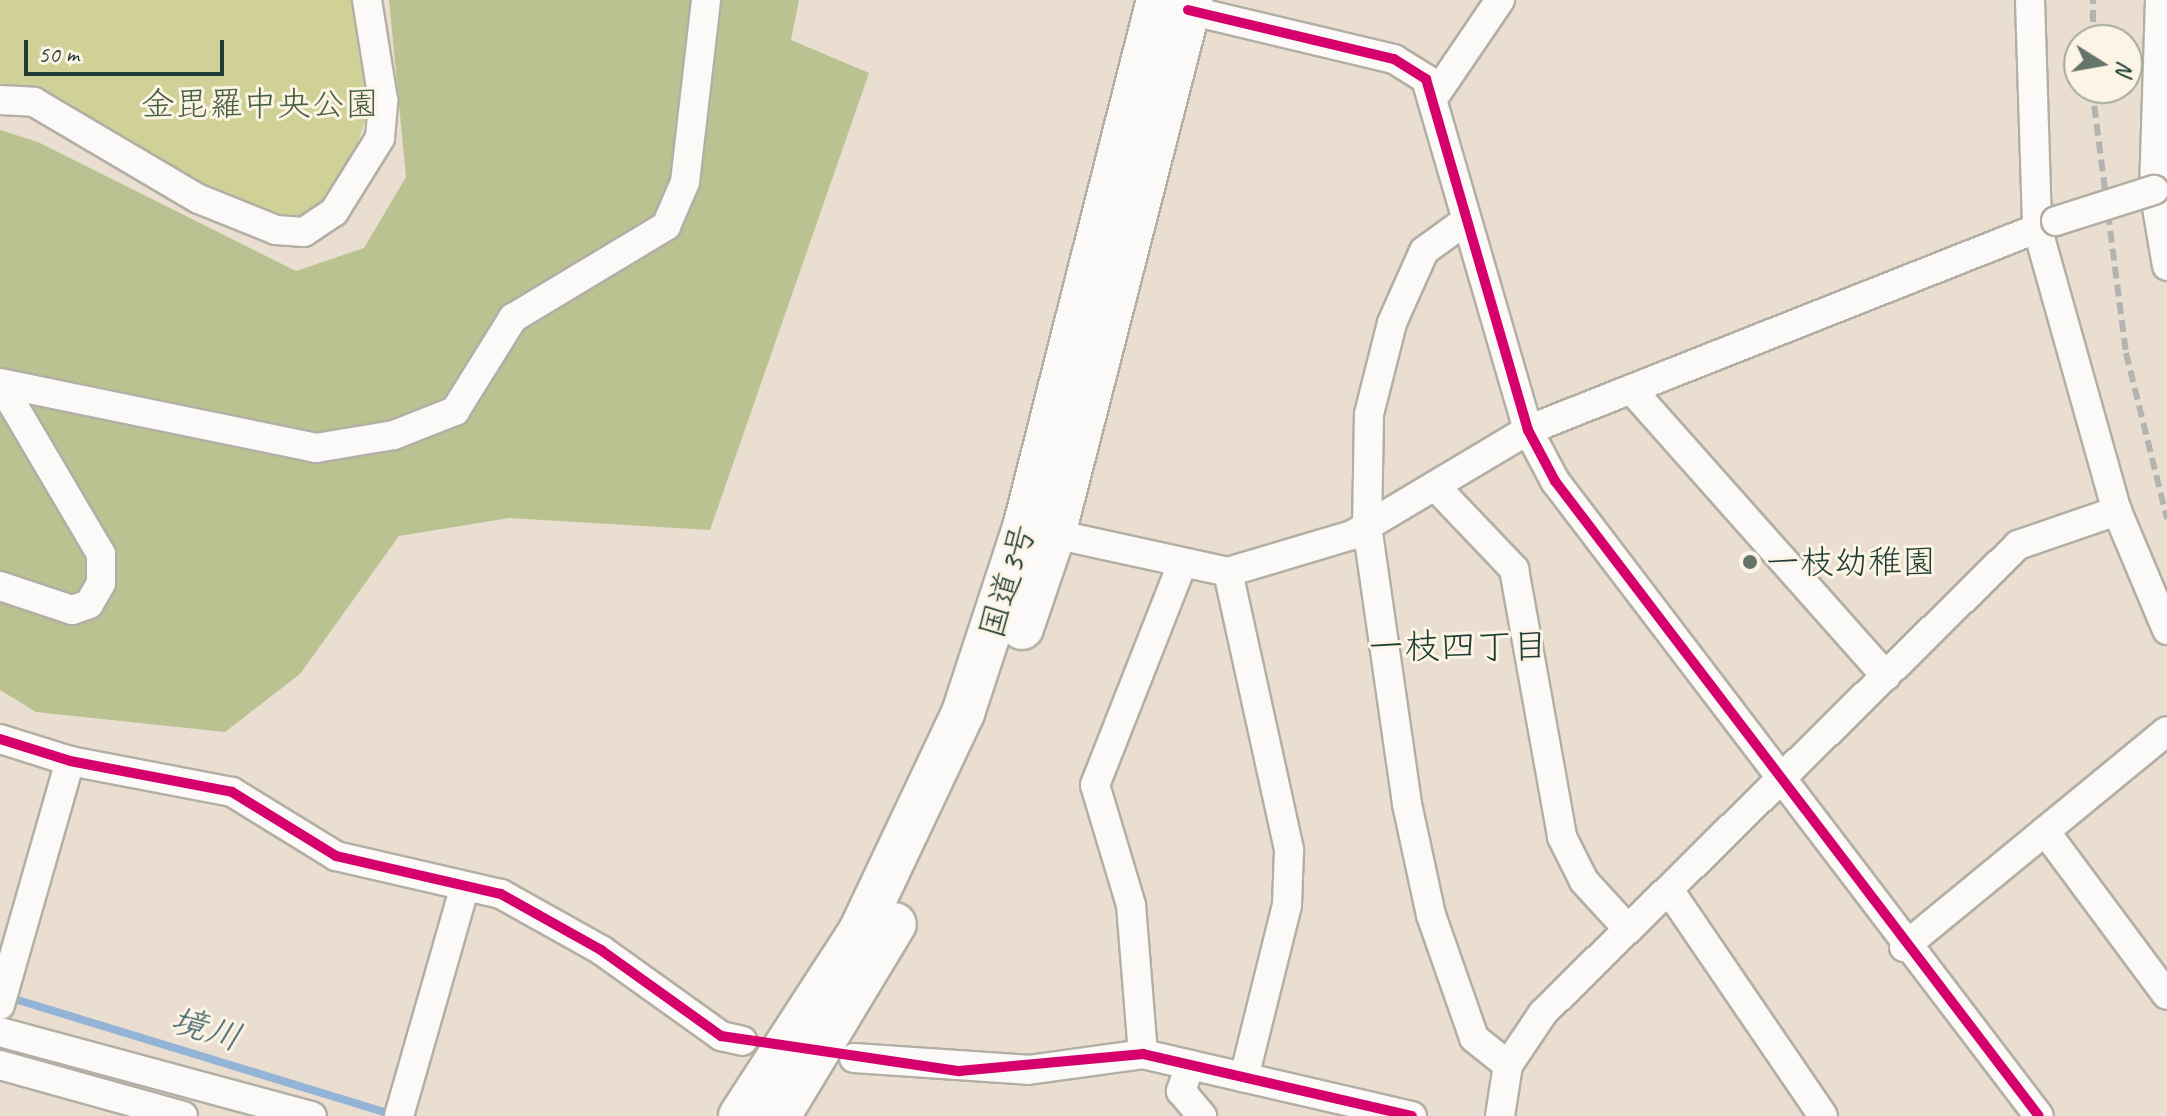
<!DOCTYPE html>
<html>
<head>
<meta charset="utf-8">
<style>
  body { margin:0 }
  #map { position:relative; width:2167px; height:1116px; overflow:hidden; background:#e9decf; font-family:Caveat,"Klee One",sans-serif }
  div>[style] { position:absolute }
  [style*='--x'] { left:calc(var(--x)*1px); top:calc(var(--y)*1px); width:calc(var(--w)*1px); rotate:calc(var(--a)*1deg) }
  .green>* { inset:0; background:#cfd196 }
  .forest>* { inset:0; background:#b9c290 }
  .stream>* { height:8px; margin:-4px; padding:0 4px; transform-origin:4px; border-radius:4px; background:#94b4d7 }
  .roads { filter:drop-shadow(2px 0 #b3afa5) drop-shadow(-2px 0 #b3afa5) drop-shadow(0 2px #b3afa5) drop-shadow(0 -2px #b3afa5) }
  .minor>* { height:28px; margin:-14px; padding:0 14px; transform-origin:14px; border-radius:14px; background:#fcfaf8 }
  .highway>* { height:42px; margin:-21px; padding:0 21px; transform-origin:21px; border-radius:21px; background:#fcfaf8 }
  .rail>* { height:6px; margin-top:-3px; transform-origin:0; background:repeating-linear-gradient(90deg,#b3b4b1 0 12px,transparent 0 18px) }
  .bridges { filter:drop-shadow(2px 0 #b3afa5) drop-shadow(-2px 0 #b3afa5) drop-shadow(0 2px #b3afa5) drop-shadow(0 -2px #b3afa5) }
  .minor-bridge>* { height:28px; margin:-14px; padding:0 14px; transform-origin:14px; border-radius:14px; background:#fcfaf8 }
  .cycleway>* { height:10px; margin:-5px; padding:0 5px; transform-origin:5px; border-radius:5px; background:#d6006c }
  .dots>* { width:22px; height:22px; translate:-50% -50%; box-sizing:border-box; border:4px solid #fcf5e5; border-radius:50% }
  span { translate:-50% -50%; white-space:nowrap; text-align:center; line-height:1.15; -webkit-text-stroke:6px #fcf5e5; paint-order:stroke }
  .park-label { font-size:34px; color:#465f41 }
  .poi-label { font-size:34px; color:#1f3d34 }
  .left { translate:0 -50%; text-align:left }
  .street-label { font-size:34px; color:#1f3d34 }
  .neighbourhood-label { font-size:36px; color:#1f3d34 }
  .water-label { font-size:36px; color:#375b66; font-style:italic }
  .north { position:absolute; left:2063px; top:24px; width:80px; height:80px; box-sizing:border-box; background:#fcf5e5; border:2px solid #a4ab9e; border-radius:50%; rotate:101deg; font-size:22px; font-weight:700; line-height:32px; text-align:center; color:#1f3d34 }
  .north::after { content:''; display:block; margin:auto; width:28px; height:36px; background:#66756a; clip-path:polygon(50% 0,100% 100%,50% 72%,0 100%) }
  .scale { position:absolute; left:24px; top:40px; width:200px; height:36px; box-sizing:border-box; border:4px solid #1f3d34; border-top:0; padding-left:10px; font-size:24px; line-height:28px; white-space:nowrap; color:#1f3d34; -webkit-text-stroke:6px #fcf5e5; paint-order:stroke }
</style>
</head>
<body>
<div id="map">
  <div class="green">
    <div style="clip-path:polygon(0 0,352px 0,380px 77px,334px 212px,276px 230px,0 100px)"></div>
  </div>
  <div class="forest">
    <div style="clip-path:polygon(389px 0,799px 0,791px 40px,869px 73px,710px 530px,509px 518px,399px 536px,300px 674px,225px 732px,36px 712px,0 690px,0 130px,38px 142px,296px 271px,364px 248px,406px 177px)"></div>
  </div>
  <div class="stream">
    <div style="--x:8;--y:997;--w:403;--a:17"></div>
  </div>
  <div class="roads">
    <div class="minor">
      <div style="--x:2030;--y:0;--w:227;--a:88.2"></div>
      <div style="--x:2037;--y:227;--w:295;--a:74.3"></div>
      <div style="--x:2117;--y:511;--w:129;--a:67.2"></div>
      <div style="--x:2160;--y:0;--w:190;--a:91.8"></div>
      <div style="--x:2154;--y:190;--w:77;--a:80.3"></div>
      <div style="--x:1188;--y:10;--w:212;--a:13.4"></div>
      <div style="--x:1394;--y:59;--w:38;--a:32"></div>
      <div style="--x:1426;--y:79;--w:366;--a:73.8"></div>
      <div style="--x:1528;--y:430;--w:58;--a:62.1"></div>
      <div style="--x:1555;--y:481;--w:798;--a:52.69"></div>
      <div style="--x:0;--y:100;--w:34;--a:3"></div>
      <div style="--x:34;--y:102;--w:191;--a:30.5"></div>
      <div style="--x:199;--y:199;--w:83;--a:21.9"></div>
      <div style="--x:276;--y:230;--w:28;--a:4"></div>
      <div style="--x:304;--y:232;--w:36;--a:-34"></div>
      <div style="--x:334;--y:212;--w:87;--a:-58.1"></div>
      <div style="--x:380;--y:138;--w:38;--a:-85"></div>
      <div style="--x:383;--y:100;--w:101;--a:-99.1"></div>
      <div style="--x:1432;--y:100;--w:121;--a:-55.8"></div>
      <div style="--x:1464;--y:222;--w:49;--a:144.1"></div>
      <div style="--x:1424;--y:251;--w:79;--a:114"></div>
      <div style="--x:1392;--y:323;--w:94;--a:104.2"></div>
      <div style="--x:1369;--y:414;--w:112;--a:91"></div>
      <div style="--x:1367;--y:526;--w:281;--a:81.8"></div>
      <div style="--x:1407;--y:804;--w:114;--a:77.8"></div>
      <div style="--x:1431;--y:915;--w:130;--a:70.7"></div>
      <div style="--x:1474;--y:1038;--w:43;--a:38.5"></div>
      <div style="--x:0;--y:383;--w:323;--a:11.6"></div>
      <div style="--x:316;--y:448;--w:79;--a:-9.5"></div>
      <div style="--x:394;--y:435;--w:66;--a:-21.5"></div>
      <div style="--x:455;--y:411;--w:110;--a:-58.1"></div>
      <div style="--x:513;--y:318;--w:179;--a:-31"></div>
      <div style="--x:666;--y:226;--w:48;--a:-66.6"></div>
      <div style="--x:685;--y:182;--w:183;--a:-83.4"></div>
      <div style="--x:1631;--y:389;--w:384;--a:48.4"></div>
      <div style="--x:1435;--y:486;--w:115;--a:46.4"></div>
      <div style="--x:1514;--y:569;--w:272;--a:79.8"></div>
      <div style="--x:1562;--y:837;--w:49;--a:63.4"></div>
      <div style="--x:1584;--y:881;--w:65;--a:47.5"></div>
      <div style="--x:1054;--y:534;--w:178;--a:12.3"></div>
      <div style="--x:1228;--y:572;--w:129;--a:-16.6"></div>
      <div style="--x:1352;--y:535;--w:205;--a:-30.8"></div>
      <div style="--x:1528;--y:430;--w:568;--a:-21.6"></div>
      <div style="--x:1228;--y:572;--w:285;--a:77.6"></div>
      <div style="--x:1289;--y:850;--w:55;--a:92.1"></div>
      <div style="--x:1287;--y:905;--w:178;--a:104"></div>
      <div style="--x:0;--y:586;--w:76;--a:18.4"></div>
      <div style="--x:72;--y:610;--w:18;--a:-19"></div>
      <div style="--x:89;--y:604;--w:24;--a:-60"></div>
      <div style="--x:101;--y:583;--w:29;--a:-90"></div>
      <div style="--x:101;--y:554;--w:197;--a:-120.5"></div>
      <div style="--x:0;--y:739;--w:73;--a:17.4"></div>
      <div style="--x:70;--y:761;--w:165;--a:10.8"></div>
      <div style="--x:232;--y:792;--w:122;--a:31.6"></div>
      <div style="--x:336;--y:856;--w:169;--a:13"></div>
      <div style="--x:501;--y:894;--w:115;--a:29.2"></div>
      <div style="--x:601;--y:950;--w:148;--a:35.6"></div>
      <div style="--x:721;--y:1036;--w:22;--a:13"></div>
      <div style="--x:2045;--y:831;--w:204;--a:53.4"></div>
      <div style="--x:1669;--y:890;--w:273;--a:55.7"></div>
      <div style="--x:1904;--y:947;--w:340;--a:-39.4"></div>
      <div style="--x:0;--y:1005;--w:254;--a:-74"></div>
      <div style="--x:0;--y:1032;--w:323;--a:15.1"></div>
      <div style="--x:1143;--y:1054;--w:149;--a:-94.6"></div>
      <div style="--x:1131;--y:905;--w:125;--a:-106.7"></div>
      <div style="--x:1095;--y:785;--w:238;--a:-68.5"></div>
      <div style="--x:854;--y:1058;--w:174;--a:3.9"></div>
      <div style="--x:1028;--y:1070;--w:116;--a:-7.9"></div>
      <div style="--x:1143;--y:1054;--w:276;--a:13"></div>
      <div style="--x:0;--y:1065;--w:190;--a:15.6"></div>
      <div style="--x:1190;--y:1065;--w:28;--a:109"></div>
      <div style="--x:1181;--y:1091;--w:33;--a:50"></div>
      <div style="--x:399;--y:1116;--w:239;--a:-74"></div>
      <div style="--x:1500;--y:1116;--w:52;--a:-81.1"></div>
      <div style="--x:1508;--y:1065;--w:63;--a:-56.1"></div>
      <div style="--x:1543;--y:1013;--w:667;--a:-44.57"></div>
      <div style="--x:2018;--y:545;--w:105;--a:-19"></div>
    </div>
    <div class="highway">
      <div style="--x:1022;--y:628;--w:99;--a:-71.2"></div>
      <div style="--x:1054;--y:534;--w:551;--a:-75.61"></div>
      <div style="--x:740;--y:1116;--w:221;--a:-57"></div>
      <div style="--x:860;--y:931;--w:241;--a:-64.7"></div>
      <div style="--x:963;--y:713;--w:195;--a:-71.8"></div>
      <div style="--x:1024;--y:528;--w:545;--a:-75.76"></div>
      <div style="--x:779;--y:1116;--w:224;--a:-58.9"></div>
    </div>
  </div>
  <div class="rail">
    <div style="--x:2093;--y:40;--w:40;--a:-90"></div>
    <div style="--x:2092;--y:88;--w:267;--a:82.7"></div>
    <div style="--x:2126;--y:353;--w:171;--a:76.1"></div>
  </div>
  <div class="bridges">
    <div class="minor-bridge">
      <div style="--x:2056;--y:221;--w:103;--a:-17.6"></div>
    </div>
  </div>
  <div class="cycleway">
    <div style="--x:1188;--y:10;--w:212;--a:13.4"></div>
    <div style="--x:1394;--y:59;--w:38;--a:32"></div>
    <div style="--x:1426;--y:79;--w:366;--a:73.8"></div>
    <div style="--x:1528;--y:430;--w:58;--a:62.1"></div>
    <div style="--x:1555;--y:481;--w:798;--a:52.69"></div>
    <div style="--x:0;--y:739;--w:73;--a:17.4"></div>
    <div style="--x:70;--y:761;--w:165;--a:10.8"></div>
    <div style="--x:232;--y:792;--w:122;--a:31.6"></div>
    <div style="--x:336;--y:856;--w:169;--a:13"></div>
    <div style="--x:501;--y:894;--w:115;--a:29.2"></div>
    <div style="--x:601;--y:950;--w:148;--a:35.6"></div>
    <div style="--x:721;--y:1036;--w:241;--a:8.4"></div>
    <div style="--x:959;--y:1071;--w:185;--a:-5.3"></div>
    <div style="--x:1143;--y:1054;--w:276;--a:13"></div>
  </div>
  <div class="dots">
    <div style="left:1750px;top:562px;background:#66756a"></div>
  </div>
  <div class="park-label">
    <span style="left:260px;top:104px">金毘羅中央公園</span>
  </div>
  <div class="poi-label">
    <span class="left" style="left:1766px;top:562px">一枝幼稚園</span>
  </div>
  <div class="street-label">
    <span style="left:1007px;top:581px;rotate:-73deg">国道3号</span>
  </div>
  <div class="neighbourhood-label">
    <span style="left:1458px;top:647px">一枝四丁目</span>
  </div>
  <div class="water-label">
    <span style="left:206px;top:1029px;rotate:17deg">境川</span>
  </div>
  <div class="north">N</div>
  <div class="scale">50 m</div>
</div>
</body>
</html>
